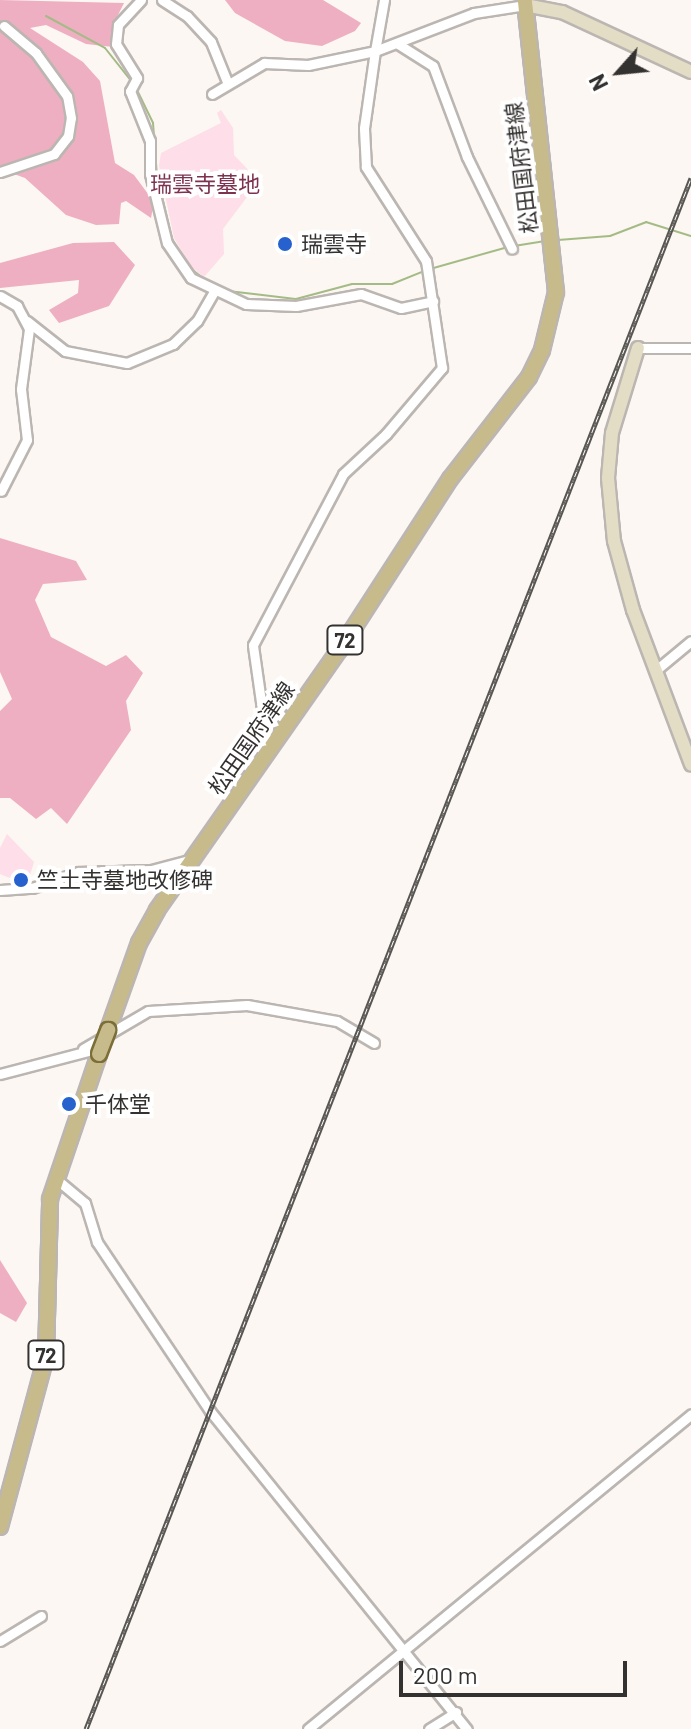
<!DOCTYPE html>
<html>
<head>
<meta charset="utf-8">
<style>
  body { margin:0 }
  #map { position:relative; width:691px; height:1729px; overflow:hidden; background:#fcf7f2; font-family:Barlow,"Noto Sans JP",sans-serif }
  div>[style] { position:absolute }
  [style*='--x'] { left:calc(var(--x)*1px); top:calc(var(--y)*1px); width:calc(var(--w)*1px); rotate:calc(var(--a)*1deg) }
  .green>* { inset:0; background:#fedee8 }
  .forest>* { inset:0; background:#eeafc3 }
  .stream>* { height:2px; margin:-1px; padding:0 1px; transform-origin:1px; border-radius:1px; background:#a4bb86 }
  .roads { filter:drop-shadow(2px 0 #bcb6b2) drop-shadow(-2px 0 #bcb6b2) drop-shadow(0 2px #bcb6b2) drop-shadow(0 -2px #bcb6b2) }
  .street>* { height:9px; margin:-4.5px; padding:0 4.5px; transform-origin:4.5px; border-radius:4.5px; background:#fff }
  .secondary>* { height:12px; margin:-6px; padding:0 6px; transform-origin:6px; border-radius:6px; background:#e3ddc5 }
  .primary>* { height:14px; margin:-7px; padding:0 7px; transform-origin:7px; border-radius:7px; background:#c7bb8b }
  .rail>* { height:5px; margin-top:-2.5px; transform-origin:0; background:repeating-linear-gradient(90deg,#fff 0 6px,#585653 0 12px); box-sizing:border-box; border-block:2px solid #585653 }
  .bridges { filter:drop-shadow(2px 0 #7c6e39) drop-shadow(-2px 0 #7c6e39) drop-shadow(0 2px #7c6e39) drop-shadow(0 -2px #7c6e39) }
  .primary-bridge>* { height:14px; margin:-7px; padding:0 7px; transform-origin:7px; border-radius:7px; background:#c7bb8b }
  .dots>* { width:22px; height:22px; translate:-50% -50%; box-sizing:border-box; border:4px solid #fff; border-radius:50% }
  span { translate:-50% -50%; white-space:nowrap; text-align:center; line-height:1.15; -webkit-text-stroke:8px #fff; paint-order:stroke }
  .shield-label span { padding:2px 6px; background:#fff; border:2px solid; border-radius:6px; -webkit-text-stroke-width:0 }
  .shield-label { font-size:20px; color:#343230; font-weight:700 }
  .street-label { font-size:22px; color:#343230 }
  .park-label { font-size:22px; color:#7d3350 }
  .poi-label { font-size:22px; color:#343230 }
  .left { translate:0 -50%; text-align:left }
  .north { position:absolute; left:579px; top:32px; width:80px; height:80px; -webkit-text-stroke:6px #fff; paint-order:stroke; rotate:243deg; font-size:22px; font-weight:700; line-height:32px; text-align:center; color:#343230 }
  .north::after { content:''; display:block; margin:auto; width:28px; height:36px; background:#343230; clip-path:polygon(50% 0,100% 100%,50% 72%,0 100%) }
  .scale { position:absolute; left:399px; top:1661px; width:228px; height:36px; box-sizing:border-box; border:4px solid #343230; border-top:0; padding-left:10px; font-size:24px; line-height:28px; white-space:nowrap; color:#343230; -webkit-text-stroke:6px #fff; paint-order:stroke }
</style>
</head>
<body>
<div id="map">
  <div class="green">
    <div style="clip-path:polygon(221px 110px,233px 128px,234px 155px,259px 181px,223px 229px,224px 254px,204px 277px,191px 267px,174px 238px,159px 166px,161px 153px,221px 123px,217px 113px)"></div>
    <div style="clip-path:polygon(7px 834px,34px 862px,27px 885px,0 874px,0 848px)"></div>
  </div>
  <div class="forest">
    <div style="clip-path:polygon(0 0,124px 3px,113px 25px,113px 47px,86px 44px,46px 25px,30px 28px,83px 62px,100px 81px,115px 163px,134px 175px,154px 202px,151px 218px,126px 201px,121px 203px,119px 224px,96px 225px,66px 215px,25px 178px,0 169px)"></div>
    <div style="clip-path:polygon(225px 0,323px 0,361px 23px,355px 31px,322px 46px,285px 41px,235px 13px)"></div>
    <div style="clip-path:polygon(114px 242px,135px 265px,109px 306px,59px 323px,49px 310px,78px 293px,79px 280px,0 288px,0 263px,73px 243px)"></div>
    <div style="clip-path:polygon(0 538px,76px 561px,87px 580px,43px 584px,35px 600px,51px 637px,106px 666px,126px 655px,143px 673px,126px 701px,131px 730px,67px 824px,51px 808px,36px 819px,10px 798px,0 798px,0 711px,12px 699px,0 672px)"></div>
    <div style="clip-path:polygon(0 1260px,27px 1303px,16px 1322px,0 1313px)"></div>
  </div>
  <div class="stream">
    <div style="--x:46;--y:16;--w:67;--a:28.5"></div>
    <div style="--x:105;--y:48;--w:43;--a:51.5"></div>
    <div style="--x:136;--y:88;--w:39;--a:64"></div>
    <div style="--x:153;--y:123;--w:53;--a:85.7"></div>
    <div style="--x:157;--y:176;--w:65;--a:76.6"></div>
    <div style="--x:172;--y:239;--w:28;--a:60"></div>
    <div style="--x:558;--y:240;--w:52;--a:-4.4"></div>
    <div style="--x:610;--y:236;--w:39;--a:-21"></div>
    <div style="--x:646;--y:222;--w:47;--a:17.3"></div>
    <div style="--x:514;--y:246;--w:30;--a:-9"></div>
    <div style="--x:190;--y:268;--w:18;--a:38"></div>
    <div style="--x:430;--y:269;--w:81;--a:-15.8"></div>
    <div style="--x:228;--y:291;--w:68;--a:6.7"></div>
    <div style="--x:296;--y:299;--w:58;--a:-15"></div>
    <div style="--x:352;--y:284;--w:40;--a:0"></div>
    <div style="--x:392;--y:284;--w:35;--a:-22"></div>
  </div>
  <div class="roads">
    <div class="street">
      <div style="--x:141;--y:0;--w:34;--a:133"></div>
      <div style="--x:118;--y:25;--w:19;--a:96"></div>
      <div style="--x:116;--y:44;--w:40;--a:58"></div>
      <div style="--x:137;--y:78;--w:15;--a:118"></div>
      <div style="--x:130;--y:91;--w:54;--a:68.2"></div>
      <div style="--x:150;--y:141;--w:33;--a:90"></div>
      <div style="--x:150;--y:174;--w:71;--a:76.2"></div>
      <div style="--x:167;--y:243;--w:42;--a:55.6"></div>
      <div style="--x:191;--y:278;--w:61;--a:25.3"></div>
      <div style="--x:246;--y:304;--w:50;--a:2.3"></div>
      <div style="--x:296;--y:306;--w:66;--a:-10.5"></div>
      <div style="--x:361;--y:294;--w:42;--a:19.3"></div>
      <div style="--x:401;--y:308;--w:33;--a:-12"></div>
      <div style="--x:162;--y:0;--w:30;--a:33"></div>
      <div style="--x:187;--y:16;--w:35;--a:47"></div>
      <div style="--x:211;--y:42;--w:45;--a:68"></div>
      <div style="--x:398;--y:44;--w:41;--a:32.2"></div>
      <div style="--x:433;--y:66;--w:97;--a:69.5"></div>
      <div style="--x:467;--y:157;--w:102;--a:63.9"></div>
      <div style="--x:212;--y:94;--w:61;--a:-30.8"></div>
      <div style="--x:264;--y:63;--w:44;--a:2.6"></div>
      <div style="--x:308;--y:65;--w:68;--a:-11.8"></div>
      <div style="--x:375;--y:51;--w:52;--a:-80"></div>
      <div style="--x:0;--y:172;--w:57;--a:-18.4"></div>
      <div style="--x:54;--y:154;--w:23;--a:-52"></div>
      <div style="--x:68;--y:136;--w:18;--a:-81"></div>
      <div style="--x:71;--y:118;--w:22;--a:-100"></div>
      <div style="--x:67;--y:96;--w:53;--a:-125.8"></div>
      <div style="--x:36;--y:53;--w:42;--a:-139.8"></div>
      <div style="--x:0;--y:296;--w:20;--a:30"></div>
      <div style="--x:17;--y:306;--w:26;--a:62"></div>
      <div style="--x:29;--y:329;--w:61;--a:97.6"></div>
      <div style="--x:21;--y:389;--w:51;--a:83.3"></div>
      <div style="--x:27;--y:440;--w:57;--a:117"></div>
      <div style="--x:27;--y:321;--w:48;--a:38.3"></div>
      <div style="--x:65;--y:351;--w:63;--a:11"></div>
      <div style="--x:127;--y:363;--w:50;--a:-22.4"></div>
      <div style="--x:173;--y:344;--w:33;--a:-44"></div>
      <div style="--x:197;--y:321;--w:34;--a:-60"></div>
      <div style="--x:638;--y:348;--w:53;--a:0"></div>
      <div style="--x:656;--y:670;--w:45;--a:-39.6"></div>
      <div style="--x:268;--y:751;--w:107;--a:-98.1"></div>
      <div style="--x:253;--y:645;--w:193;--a:-62.2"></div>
      <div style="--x:343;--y:474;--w:59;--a:-42.9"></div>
      <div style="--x:386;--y:434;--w:87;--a:-49.7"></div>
      <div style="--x:442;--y:368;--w:108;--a:-98.5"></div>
      <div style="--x:426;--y:261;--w:112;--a:-122.6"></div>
      <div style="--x:366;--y:167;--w:39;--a:-93"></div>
      <div style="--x:364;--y:128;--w:78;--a:-81.9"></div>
      <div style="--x:375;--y:51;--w:106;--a:-21"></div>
      <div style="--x:474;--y:13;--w:52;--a:-8.9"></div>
      <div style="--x:0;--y:890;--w:32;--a:-4"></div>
      <div style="--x:32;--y:888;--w:49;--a:-19.2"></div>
      <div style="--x:78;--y:872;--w:73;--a:-1.6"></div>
      <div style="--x:151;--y:870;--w:43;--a:-14.7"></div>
      <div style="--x:83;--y:1049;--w:75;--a:-30.3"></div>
      <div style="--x:148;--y:1011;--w:99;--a:-3.5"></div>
      <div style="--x:247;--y:1005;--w:91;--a:10.1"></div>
      <div style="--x:337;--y:1021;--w:43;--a:30.7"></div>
      <div style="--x:0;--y:1074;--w:91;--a:-14.6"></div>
      <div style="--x:55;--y:1178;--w:39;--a:40"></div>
      <div style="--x:85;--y:1203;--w:41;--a:72.9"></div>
      <div style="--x:97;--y:1242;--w:203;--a:56.2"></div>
      <div style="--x:210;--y:1411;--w:409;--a:51.1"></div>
      <div style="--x:0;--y:1641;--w:48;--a:-31.4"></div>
      <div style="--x:308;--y:1729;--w:496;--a:-39.4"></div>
      <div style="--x:429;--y:1729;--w:32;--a:-32"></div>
    </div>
    <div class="secondary">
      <div style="--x:525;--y:5;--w:38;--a:11"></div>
      <div style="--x:562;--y:12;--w:142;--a:24.9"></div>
      <div style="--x:638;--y:348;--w:89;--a:107"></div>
      <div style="--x:612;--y:433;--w:45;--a:95.1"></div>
      <div style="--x:608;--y:478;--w:63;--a:84.6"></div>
      <div style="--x:614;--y:541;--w:72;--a:74.6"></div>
      <div style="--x:633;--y:610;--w:165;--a:69.4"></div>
    </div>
    <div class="primary">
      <div style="--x:108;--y:1030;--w:92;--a:-70.4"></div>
      <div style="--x:139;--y:943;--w:38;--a:-61"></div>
      <div style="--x:157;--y:910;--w:319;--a:-55"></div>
      <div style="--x:340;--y:649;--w:202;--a:-57.1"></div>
      <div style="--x:450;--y:479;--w:129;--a:-52.2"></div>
      <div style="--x:529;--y:377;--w:30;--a:-64"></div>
      <div style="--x:542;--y:350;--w:60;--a:-76.4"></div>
      <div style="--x:556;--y:292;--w:294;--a:-96.1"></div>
      <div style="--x:0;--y:1527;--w:176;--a:-74.9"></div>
      <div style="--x:46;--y:1357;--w:158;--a:-88.5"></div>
      <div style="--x:50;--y:1199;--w:153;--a:-71.3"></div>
    </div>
  </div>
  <div class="rail">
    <div style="--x:86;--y:1729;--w:1665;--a:-68.69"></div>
  </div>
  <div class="bridges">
    <div class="primary-bridge">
      <div style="--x:99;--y:1054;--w:26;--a:-69"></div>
    </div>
  </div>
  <div class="dots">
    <div style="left:285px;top:244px;background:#2661ce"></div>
    <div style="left:21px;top:880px;background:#2661ce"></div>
    <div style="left:69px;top:1104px;background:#2661ce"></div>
  </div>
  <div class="shield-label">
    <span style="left:345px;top:640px">72</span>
    <span style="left:46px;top:1355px">72</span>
  </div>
  <div class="street-label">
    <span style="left:521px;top:168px;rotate:-97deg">松田国府津線</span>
    <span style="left:251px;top:738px;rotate:-55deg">松田国府津線</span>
  </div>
  <div class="park-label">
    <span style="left:205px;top:184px">瑞雲寺墓地</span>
  </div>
  <div class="poi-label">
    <span class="left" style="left:301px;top:244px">瑞雲寺</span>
    <span class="left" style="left:37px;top:880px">竺土寺墓地改修碑</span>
    <span class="left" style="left:85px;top:1104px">千体堂</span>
  </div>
  <div class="north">N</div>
  <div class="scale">200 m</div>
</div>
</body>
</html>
